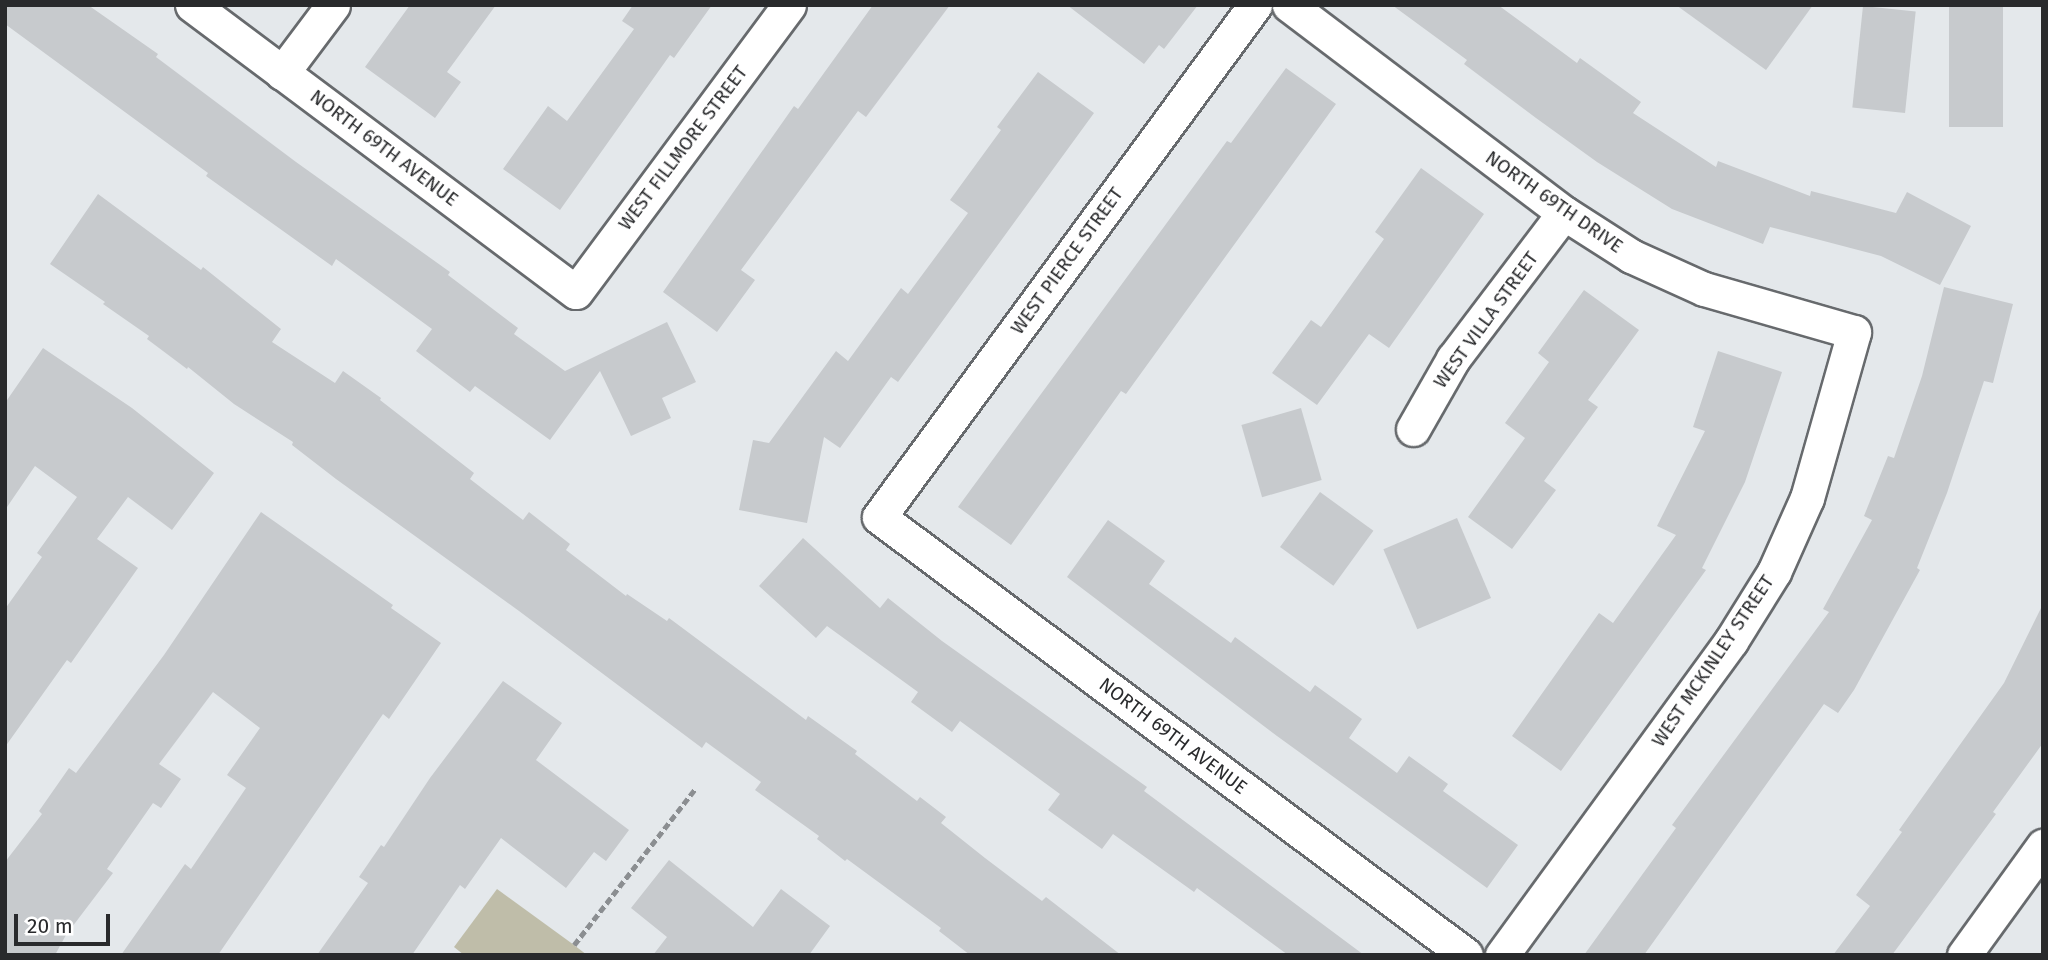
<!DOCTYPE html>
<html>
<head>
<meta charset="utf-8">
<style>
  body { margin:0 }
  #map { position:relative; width:2048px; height:960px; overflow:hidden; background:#e4e8eb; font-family:"Fira Sans",sans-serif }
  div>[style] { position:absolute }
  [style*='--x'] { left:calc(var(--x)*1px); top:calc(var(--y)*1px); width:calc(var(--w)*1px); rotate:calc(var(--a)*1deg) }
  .green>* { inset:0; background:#bfbda9 }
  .building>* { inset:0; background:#c7cacd; transform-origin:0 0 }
  .path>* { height:4.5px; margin-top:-2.25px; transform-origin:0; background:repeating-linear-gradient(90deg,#8b8e91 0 7px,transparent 0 10.5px) }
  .roads { filter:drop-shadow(2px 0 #676a6d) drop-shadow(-2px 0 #676a6d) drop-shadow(0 2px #676a6d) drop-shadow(0 -2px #676a6d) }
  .minor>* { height:33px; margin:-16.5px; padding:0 16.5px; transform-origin:16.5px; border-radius:16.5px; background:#fff }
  span { translate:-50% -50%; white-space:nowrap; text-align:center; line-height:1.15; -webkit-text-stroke:6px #fff; paint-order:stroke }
  .street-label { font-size:19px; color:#292a2c }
  .frame { position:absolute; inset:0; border:7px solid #292a2c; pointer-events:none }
  .scale { position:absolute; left:14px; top:914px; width:96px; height:32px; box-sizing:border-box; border:4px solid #292a2c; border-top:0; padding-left:9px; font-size:21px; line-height:24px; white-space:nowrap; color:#292a2c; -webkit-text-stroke:5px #fff; paint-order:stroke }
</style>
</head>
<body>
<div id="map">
  <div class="green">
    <div style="clip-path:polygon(497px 889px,574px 945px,587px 955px,464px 955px,454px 947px)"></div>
  </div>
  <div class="building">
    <div style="clip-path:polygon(5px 5px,88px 5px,158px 54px,156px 57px,296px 162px,450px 272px,448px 275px,518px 328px,514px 334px,565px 371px,667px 322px,696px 382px,662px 398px,671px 418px,631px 436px,600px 371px,550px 440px,475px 386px,470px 392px,416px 351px,432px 329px,336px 259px,332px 266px,206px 176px,208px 173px,5px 24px)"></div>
    <div style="clip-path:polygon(410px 5px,496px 5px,447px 72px,461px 82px,435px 118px,365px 67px)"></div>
    <div style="clip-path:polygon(633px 5px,712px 5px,674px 58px,670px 55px,560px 210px,503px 169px,548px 106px,567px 121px,634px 29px,622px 21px)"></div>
    <div style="clip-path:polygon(873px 5px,950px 5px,866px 117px,858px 111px,741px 270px,755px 280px,717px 332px,663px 292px,794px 106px,798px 109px)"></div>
    <div style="clip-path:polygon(1067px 5px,1198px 5px,1164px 49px,1159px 45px,1144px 64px)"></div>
    <div style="clip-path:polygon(1392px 5px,1498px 5px,1577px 63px,1580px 58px,1641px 102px,1633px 113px,1716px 167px,1718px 161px,1810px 196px,1811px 191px,1896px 213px,1907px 192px,1971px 226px,1940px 285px,1881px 256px,1770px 227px,1763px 244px,1672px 209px,1597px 162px,1536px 118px,1464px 64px,1467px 60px)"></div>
    <div style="clip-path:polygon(1676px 5px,1813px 5px,1766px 70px)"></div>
    <div style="left:1949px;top:5px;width:54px;height:122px"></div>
    <div style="left:1863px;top:6px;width:53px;height:102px;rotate:6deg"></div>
    <div style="clip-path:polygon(1286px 68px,1336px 104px,1126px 394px,1121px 391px,1011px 545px,958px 507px,1227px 141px,1231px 143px)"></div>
    <div style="clip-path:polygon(1038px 72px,1094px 113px,898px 382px,891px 377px,840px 448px,824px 437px,807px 523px,739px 510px,753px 440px,769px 443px,836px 351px,848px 361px,901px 288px,908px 294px,968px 213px,950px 200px,1001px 130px,997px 127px)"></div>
    <div style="clip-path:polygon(1421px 168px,1484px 214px,1389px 348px,1369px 334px,1317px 405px,1272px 373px,1311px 320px,1321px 327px,1384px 239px,1375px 232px)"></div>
    <div style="clip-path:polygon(98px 194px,201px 270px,203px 267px,281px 329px,272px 342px,335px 383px,343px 371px,381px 398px,380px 400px,474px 473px,470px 479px,523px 520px,529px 512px,570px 544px,566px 550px,626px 596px,627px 594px,667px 621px,669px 618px,806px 720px,808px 716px,857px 751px,855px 754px,917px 801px,920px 797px,946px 817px,941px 823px,985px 858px,1042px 901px,1046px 897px,1121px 955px,970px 955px,939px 931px,941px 928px,847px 859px,845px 861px,817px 839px,819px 836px,755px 790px,761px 782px,706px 742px,702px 748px,519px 611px,336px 479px,292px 445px,293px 442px,234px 404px,188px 367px,187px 369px,147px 339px,149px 336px,103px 304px,105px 302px,50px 264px)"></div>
    <div style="clip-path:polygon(1944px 287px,2013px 304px,1993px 383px,1984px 381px,1947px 493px,1917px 568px,1920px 570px,1854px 690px,1838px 713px,1824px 704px,1644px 955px,1584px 955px,1676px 828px,1672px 825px,1829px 612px,1823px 609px,1872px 520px,1864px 516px,1888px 456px,1894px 458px,1922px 376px)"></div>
    <div style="clip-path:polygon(1584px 290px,1639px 330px,1588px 400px,1598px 407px,1544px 481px,1556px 490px,1512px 549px,1468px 517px,1525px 438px,1505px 423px,1549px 362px,1538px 353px)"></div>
    <div style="clip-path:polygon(43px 348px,132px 408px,214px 473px,172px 530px,128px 497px,97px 539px,138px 568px,71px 663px,67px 660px,5px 747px,5px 609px,42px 557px,37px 553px,77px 497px,35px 466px,5px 510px,5px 403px)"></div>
    <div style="clip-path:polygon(1718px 351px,1782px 372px,1745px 482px,1702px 568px,1706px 570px,1561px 771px,1512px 736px,1599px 613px,1613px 623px,1676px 535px,1657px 526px,1705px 431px,1693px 427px)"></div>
    <div style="left:1301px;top:408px;width:75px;height:62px;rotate:74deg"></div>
    <div style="left:1320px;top:492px;width:66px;height:68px;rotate:36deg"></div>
    <div style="clip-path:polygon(261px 512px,393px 605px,391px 608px,441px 643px,389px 719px,383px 714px,218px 955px,121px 955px,185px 864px,191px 869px,246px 788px,227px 775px,260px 728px,213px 692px,159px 764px,181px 779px,161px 808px,153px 803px,107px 869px,113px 873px,66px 935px,55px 955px,5px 955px,5px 862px,42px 814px,39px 811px,69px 768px,76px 773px,164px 655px)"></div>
    <div style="left:1457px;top:518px;width:87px;height:80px;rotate:67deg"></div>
    <div style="clip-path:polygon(1108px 520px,1165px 561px,1149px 584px,1231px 643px,1235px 637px,1310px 692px,1315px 685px,1362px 719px,1349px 738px,1397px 773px,1409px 756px,1448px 784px,1443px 791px,1518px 845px,1487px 888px,1277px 736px,1067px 577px)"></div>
    <div style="clip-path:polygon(803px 538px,880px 608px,888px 598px,942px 641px,1147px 787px,1144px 791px,1364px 955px,1288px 955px,1197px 888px,1194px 892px,1113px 834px,1102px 849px,1048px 810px,1060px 794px,960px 721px,952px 732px,911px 702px,918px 692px,827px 626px,816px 638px,759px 586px)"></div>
    <div style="clip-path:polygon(2043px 604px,2043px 743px,1993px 812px,1996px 814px,1892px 955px,1833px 955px,1870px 906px,1856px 895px,1902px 832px,1899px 830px,2004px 683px)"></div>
    <div style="clip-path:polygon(503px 681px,562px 723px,536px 760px,629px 830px,606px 861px,594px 852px,566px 888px,501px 838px,465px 889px,460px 885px,412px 955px,317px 955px,368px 883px,359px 877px,381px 845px,384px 847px,430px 778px)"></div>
    <div style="clip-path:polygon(669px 860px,753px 927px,781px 889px,830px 926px,809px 955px,653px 955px,667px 937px,631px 908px)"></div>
  </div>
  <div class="path">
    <div style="--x:574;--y:945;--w:197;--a:-52.2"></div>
  </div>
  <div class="roads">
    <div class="minor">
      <div style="--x:192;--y:5;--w:479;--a:36.8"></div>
      <div style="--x:576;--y:292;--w:357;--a:-53.4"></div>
      <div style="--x:1255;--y:5;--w:635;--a:126.29"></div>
      <div style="--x:879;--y:517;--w:732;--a:36.73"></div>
      <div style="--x:1289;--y:5;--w:345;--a:37.1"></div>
      <div style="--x:1564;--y:213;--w:80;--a:32.7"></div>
      <div style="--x:1631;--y:256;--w:80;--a:24.3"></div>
      <div style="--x:1704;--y:289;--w:156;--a:16"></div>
      <div style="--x:1854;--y:332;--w:173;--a:105.8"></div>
      <div style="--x:1807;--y:498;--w:81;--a:114"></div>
      <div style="--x:1774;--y:572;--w:81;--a:121.9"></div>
      <div style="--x:1731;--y:641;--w:389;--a:126.1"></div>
      <div style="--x:282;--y:73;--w:85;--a:-53.1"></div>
      <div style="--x:1413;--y:429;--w:81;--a:-60.3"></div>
      <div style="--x:1453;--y:359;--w:183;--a:-52.8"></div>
      <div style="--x:1964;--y:955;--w:135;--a:-54.1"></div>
    </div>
  </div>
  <div class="street-label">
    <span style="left:384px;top:148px;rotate:37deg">NORTH 69TH AVENUE</span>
    <span style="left:683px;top:148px;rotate:-53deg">WEST FILLMORE STREET</span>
    <span style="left:1554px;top:202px;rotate:35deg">NORTH 69TH DRIVE</span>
    <span style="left:1067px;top:261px;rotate:-54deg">WEST PIERCE STREET</span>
    <span style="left:1486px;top:320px;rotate:-54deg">WEST VILLA STREET</span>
    <span style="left:1713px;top:661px;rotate:-56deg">WEST MCKINLEY STREET</span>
    <span style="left:1173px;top:736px;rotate:37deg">NORTH 69TH AVENUE</span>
  </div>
  <div class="frame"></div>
  <div class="scale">20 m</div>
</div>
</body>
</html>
